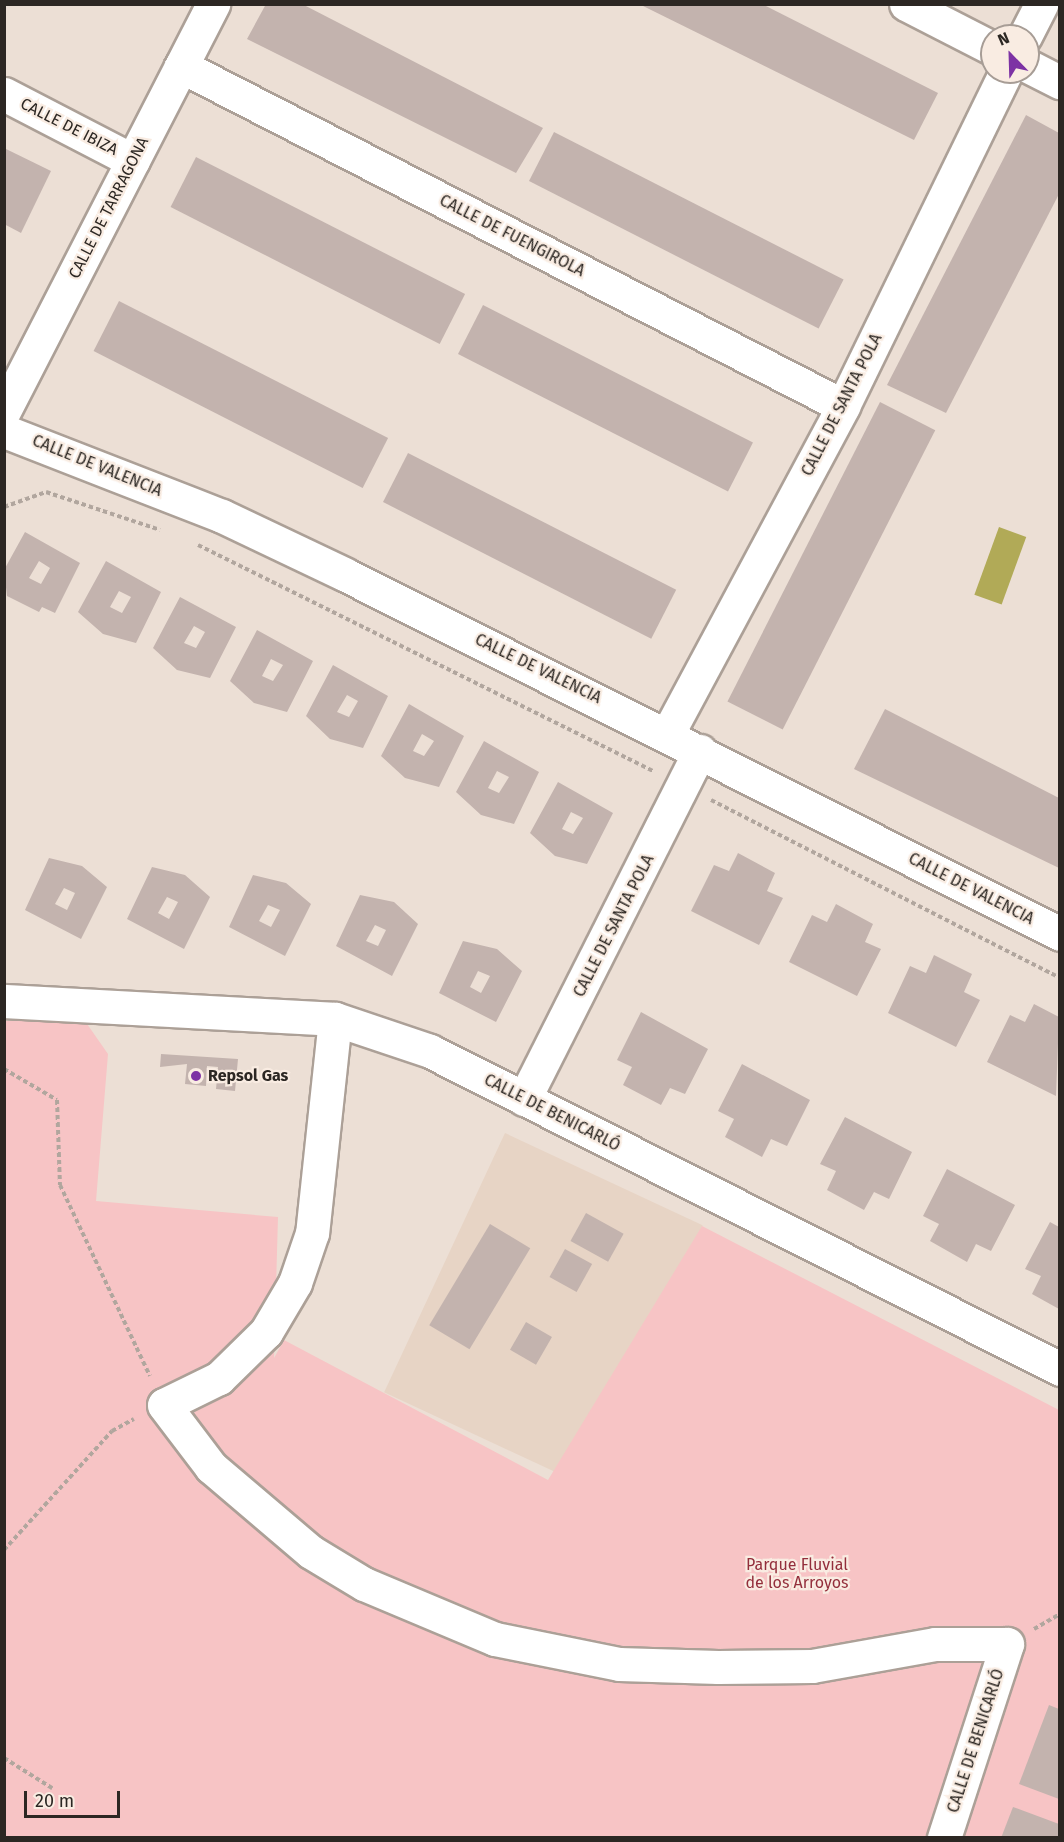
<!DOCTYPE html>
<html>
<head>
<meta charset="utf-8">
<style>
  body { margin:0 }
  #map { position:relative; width:1064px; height:1842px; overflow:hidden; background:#ecdfd5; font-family:"Fira Sans",sans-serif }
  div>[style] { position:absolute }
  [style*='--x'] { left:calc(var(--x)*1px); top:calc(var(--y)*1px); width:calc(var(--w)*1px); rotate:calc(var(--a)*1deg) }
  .built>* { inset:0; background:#e7d4c5; transform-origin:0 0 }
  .green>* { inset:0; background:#f7c4c5 }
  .water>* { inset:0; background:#b1aa57; transform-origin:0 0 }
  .building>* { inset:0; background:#c3b3ae; transform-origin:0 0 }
  .path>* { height:4px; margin-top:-2px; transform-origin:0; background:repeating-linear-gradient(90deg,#b1a69e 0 4.5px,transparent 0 7.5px) }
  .roads { filter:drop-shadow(2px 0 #aca097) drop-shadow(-2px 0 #aca097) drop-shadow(0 2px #aca097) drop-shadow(0 -2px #aca097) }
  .minor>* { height:33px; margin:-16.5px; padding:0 16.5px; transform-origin:16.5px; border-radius:16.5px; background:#fff }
  .tertiary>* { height:33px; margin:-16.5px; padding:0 16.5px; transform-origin:16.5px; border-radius:16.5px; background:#fff }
  .dots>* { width:16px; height:16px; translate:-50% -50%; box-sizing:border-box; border:3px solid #f9ece2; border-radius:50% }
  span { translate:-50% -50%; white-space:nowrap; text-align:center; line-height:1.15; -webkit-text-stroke:4.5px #f9ece2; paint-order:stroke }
  .street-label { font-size:16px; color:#2c2723 }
  .poi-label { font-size:16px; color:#2c2723; font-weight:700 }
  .left { translate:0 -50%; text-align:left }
  .park-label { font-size:16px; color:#932e3b }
  .frame { position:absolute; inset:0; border:6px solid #2c2723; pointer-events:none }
  .north { position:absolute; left:980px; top:24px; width:60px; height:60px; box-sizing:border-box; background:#f9ece2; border:2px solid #a79d96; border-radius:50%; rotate:337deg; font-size:16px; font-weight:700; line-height:24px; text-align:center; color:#2c2723 }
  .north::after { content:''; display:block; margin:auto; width:21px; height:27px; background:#7d32a4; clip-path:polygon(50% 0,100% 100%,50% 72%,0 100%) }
  .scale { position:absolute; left:24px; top:1791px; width:96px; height:27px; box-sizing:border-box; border:3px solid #2c2723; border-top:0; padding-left:8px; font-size:18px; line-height:21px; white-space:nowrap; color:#2c2723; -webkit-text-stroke:4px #f9ece2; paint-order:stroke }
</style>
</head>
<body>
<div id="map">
  <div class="built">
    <div style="left:505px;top:1133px;width:218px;height:286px;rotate:25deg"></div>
  </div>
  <div class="green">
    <div style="clip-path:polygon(4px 1021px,85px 1021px,108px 1054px,96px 1201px,278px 1217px,274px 1358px,284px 1340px,548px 1480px,702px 1226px,1059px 1410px,1059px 1837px,5px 1837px)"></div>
  </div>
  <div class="water">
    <div style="left:999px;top:527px;width:29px;height:72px;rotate:20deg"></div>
  </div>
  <div class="building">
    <div style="clip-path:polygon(266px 4px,302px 4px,543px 128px,516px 173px,247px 39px)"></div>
    <div style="clip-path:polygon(639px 4px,762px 4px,938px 93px,914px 140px)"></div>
    <div style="clip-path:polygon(1026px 115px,1059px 133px,1059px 194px,946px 413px,887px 385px)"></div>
    <div style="left:554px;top:132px;width:325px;height:55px;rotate:27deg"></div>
    <div style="clip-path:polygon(4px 148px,51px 171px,21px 233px,4px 224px)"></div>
    <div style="left:196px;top:157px;width:302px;height:56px;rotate:27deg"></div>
    <div style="left:119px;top:301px;width:302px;height:56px;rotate:27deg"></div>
    <div style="left:483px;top:305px;width:303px;height:55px;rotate:27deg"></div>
    <div style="left:880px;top:402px;width:62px;height:336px;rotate:27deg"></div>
    <div style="left:408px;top:453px;width:301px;height:55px;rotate:27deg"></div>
    <div style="clip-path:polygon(evenodd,25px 532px,80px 563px,55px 613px,42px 607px,39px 612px,7px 596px,4px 570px,25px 532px,39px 561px,50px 568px,41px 584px,29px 578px,39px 561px)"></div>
    <div style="clip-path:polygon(evenodd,106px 561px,161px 592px,136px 643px,103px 634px,78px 612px,106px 561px,119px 591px,131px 597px,122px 613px,110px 607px,119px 591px)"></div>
    <div style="clip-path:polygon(evenodd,180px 597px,236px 627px,210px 678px,177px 670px,153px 648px,180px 597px,194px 626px,205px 632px,196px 648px,184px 643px,194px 626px)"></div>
    <div style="clip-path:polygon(evenodd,257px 630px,313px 661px,287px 712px,254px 703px,230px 681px,257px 630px,271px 659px,283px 665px,273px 681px,262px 676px,271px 659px)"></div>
    <div style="clip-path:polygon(evenodd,333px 665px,388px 696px,363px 748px,330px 739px,306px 716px,333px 665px,347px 695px,358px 701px,349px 717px,337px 712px,347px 695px)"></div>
    <div style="clip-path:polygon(evenodd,409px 704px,464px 736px,439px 787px,405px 778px,381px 756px,409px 704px,422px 734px,434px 741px,424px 756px,413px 751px,422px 734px)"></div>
    <div style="clip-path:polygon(885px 709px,1059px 798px,1059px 868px,854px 769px)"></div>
    <div style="clip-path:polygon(evenodd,484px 741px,539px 772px,514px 824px,481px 815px,456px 792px,484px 741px,497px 771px,509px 777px,499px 793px,488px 788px,497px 771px)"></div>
    <div style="clip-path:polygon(evenodd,558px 782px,613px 813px,587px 864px,555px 856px,530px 833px,558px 782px,571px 812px,583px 818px,573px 834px,562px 829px,571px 812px)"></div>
    <div style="clip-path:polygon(738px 853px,775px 873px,767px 891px,783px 898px,759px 945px,691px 911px,714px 865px,729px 871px)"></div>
    <div style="clip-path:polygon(evenodd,49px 858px,82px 866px,107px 887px,81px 939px,25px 910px,49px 858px,64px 888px,75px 893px,67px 910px,55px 904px,64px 888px)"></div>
    <div style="clip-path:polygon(evenodd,152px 867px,185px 875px,210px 897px,184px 949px,127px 919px,152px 867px,167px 897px,178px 902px,169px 919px,158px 913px,167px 897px)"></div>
    <div style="clip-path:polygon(evenodd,253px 875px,286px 883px,311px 904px,285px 956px,229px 927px,253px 875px,268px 905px,280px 910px,271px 927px,259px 921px,268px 905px)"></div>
    <div style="clip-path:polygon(evenodd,360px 895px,394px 902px,418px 924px,392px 976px,336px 946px,360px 895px,375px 925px,386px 930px,378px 946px,366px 941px,375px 925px)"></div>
    <div style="clip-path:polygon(836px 904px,873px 924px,865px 942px,881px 949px,857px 996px,789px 962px,812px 915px,827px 922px)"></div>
    <div style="clip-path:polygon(evenodd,463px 941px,497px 949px,522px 971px,496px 1022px,439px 993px,463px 941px,478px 971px,490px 976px,481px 993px,470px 987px,478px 971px)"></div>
    <div style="clip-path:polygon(934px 955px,972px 974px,964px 992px,980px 1000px,956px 1047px,888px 1013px,910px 966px,926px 973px)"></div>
    <div style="clip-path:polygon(1034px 1004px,1059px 1017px,1056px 1096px,987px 1062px,1010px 1015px,1025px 1022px)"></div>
    <div style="clip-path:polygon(641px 1012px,708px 1049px,685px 1094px,670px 1088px,661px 1105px,623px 1085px,632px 1067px,617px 1060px)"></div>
    <div style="clip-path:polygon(161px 1054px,238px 1059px,235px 1091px,216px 1089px,218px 1067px,207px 1066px,206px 1086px,185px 1084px,187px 1064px,160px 1067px)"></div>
    <div style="clip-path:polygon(742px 1064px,810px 1100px,787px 1146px,771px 1139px,762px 1157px,725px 1137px,734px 1119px,718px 1111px)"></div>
    <div style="clip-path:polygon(845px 1117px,912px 1152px,889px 1199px,874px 1192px,864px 1210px,827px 1190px,836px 1171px,820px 1164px)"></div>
    <div style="clip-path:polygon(947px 1169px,1015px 1205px,991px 1251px,976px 1244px,967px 1262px,930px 1241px,939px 1224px,923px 1216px)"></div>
    <div style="left:586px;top:1213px;width:43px;height:32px;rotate:29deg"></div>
    <div style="clip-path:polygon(1050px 1222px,1059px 1227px,1059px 1309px,1032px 1294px,1041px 1276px,1025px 1269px)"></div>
    <div style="left:490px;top:1224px;width:47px;height:118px;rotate:31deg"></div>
    <div style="left:565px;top:1249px;width:31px;height:32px;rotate:29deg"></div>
    <div style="left:526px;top:1322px;width:30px;height:32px;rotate:30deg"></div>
    <div style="clip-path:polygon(1049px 1705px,1059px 1709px,1059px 1799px,1019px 1784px)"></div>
    <div style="clip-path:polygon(1013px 1807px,1059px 1824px,1059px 1838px,1001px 1838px)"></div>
  </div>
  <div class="path">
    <div style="--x:4;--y:507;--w:45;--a:-19.7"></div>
    <div style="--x:46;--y:492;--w:120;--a:18.4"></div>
    <div style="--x:198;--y:545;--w:508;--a:26.41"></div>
    <div style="--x:711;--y:800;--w:392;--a:27"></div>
    <div style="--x:4;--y:1069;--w:61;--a:30.3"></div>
    <div style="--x:57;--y:1100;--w:85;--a:88"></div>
    <div style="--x:60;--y:1185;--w:211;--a:64.8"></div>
    <div style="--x:4;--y:1550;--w:161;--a:-47.8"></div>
    <div style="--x:112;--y:1431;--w:25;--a:-29"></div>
    <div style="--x:1034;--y:1629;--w:30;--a:-30"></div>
    <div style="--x:4;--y:1758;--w:57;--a:32"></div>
  </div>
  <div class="roads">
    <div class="minor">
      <div style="--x:906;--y:4;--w:97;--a:27.1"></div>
      <div style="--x:1025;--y:36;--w:36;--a:-63"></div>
      <div style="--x:181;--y:66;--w:744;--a:27.18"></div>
      <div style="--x:1028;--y:66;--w:36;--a:27"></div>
      <div style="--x:4;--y:94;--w:145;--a:27.4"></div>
      <div style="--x:4;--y:411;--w:458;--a:-62.8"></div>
      <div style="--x:668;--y:733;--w:371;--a:-61.8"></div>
      <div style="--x:843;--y:406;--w:372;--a:-64"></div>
      <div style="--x:4;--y:1001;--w:331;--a:3.1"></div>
      <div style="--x:335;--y:1019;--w:100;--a:18.6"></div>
      <div style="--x:430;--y:1051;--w:706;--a:26.78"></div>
      <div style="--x:335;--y:1019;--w:215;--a:96.1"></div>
      <div style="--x:312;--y:1233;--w:53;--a:108.8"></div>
      <div style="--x:295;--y:1283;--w:57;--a:120.6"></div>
      <div style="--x:266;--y:1332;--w:66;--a:135.6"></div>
      <div style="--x:219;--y:1378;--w:61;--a:153.9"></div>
      <div style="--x:164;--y:1405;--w:78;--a:52.8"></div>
      <div style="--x:211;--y:1467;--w:131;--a:40.4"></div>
      <div style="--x:311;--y:1552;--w:62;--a:31.1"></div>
      <div style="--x:364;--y:1584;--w:142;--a:22.8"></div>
      <div style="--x:495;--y:1639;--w:126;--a:11.4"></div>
      <div style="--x:619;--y:1664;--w:99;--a:1.7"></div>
      <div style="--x:718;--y:1667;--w:94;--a:-0.6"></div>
      <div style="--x:812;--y:1666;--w:125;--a:-10.1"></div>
      <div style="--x:935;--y:1644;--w:72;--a:0"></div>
      <div style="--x:1007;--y:1644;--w:204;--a:108"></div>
      <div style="--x:524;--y:1099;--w:390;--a:-63.2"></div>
    </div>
    <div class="tertiary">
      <div style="--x:4;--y:431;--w:234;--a:21.3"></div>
      <div style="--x:222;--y:516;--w:135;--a:25.4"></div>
      <div style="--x:344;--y:574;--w:801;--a:26.69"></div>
    </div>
  </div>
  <div class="dots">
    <div style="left:196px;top:1076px;background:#7d32a4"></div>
  </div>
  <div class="street-label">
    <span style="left:69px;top:127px;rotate:27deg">CALLE DE IBIZA</span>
    <span style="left:109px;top:208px;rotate:-63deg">CALLE DE TARRAGONA</span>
    <span style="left:512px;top:236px;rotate:27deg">CALLE DE FUENGIROLA</span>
    <span style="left:842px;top:405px;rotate:-63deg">CALLE DE SANTA POLA</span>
    <span style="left:97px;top:466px;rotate:22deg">CALLE DE VALENCIA</span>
    <span style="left:538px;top:669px;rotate:26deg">CALLE DE VALENCIA</span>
    <span style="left:971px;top:889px;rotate:27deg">CALLE DE VALENCIA</span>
    <span style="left:614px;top:926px;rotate:-63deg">CALLE DE SANTA POLA</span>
    <span style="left:552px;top:1113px;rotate:27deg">CALLE DE BENICARLÓ</span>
    <span style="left:976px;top:1741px;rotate:-72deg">CALLE DE BENICARLÓ</span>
  </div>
  <div class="poi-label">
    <span class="left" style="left:208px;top:1076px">Repsol Gas</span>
  </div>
  <div class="park-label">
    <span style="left:797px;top:1574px">Parque Fluvial<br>de los Arroyos</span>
  </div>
  <div class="frame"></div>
  <div class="north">N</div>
  <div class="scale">20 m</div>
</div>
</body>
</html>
